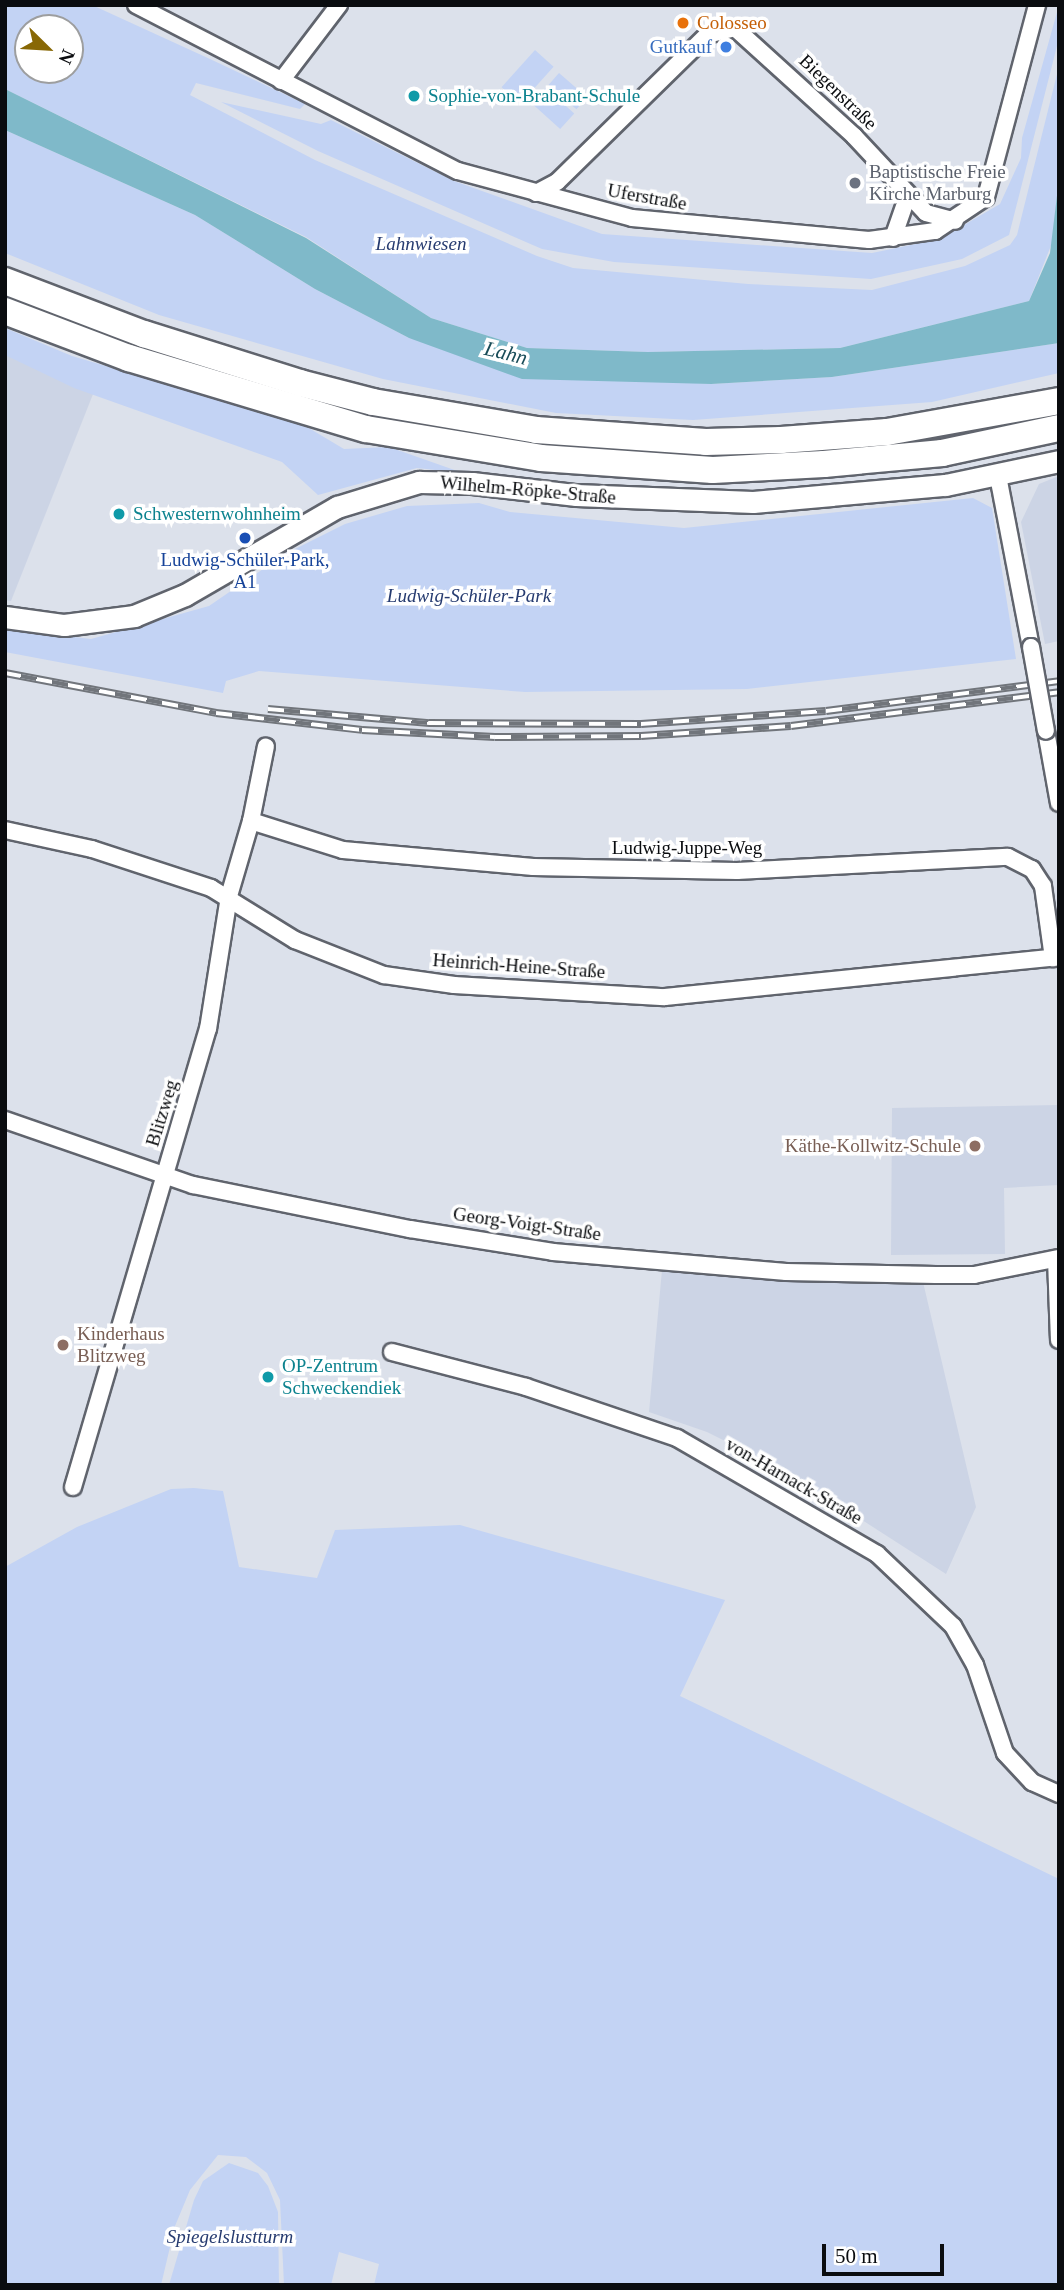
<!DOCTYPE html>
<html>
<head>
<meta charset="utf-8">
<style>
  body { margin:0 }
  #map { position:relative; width:1064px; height:2290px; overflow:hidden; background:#dce1eb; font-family:Georgia,serif }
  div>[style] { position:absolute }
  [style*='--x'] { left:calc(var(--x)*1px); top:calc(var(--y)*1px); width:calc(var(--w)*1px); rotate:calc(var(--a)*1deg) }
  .built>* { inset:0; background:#ccd4e5 }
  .green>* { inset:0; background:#c3d3f4; transform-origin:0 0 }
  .water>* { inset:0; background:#7fb9c9 }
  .roads { filter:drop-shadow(2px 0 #60646d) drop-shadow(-2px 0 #60646d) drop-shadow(0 2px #60646d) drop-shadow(0 -2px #60646d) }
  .minor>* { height:16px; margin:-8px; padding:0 8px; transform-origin:8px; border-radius:8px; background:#fff }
  .secondary>* { height:21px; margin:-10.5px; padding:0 10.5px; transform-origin:10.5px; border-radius:10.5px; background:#fff }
  .trunk>* { height:26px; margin:-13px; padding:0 13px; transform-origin:13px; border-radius:13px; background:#fff }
  .rail>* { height:8px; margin-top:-4px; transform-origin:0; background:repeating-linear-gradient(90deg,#fff 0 16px,#71757b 0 32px); box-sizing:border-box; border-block:2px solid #71757b }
  .bridges { filter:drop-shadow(2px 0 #60646d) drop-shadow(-2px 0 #60646d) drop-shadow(0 2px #60646d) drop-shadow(0 -2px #60646d) }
  .minor-bridge>* { height:16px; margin:-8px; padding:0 8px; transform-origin:8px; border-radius:8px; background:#fff }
  .dots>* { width:19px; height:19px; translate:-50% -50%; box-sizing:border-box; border:4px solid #fff; border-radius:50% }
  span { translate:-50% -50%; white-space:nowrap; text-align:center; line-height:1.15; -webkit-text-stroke:7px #fff; paint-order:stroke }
  .food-label { font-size:19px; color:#c56008 }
  .left { translate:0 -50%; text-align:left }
  .shop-label { font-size:19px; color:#366cbe }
  .right { translate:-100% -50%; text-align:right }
  .street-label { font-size:19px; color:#0a0c0f }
  .culture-label { font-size:19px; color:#0d838f }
  .worship-label { font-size:19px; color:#5b616d }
  .park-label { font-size:19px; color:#263b70; font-style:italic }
  .transit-label { font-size:19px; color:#164399 }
  .education-label { font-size:19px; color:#785e54 }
  .water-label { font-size:21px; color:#194c58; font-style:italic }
  .frame { position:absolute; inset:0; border:7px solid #0a0c0f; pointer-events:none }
  .north { position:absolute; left:14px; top:14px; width:70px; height:70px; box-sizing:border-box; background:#fff; border:2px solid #9d9e9f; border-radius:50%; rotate:114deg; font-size:19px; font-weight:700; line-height:28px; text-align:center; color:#0a0c0f }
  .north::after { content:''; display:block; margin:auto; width:24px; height:32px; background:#886805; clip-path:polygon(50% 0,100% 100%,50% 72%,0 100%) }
  .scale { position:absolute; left:822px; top:2244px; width:122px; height:32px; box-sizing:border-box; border:4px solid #0a0c0f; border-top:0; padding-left:9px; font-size:21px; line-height:24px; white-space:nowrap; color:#0a0c0f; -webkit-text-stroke:5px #fff; paint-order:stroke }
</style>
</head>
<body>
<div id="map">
  <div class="built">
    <div style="clip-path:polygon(5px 337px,101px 374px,11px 601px,5px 600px)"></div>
    <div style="clip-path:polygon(1059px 476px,1059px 641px,1045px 644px,1021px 522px,1039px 484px)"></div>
    <div style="clip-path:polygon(1059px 1105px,1059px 1185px,1004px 1188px,1005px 1254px,891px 1255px,892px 1108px)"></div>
    <div style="clip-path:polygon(662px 1270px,923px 1282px,976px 1507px,946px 1574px,789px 1473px,707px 1432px,649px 1412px)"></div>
  </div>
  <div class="green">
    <div style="clip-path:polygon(evenodd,5px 5px,92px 5px,210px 59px,305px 104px,300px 109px,196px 83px,190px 95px,315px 160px,537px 256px,573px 268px,748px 284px,872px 290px,965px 266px,1010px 245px,1017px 235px,1059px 66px,1059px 179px,1052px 243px,1029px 301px,840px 348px,648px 352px,527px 348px,431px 318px,306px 237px,5px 89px,5px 5px,28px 28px,70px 28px,70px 70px,28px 70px,28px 28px)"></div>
    <div style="clip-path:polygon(1059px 5px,1059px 38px,1009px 235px,962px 259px,871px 279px,614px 262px,542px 249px,318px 151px,221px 102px,321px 124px,331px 120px,454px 181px,602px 234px,872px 253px,940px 239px,1000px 204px,1021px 158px,1022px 138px)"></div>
    <div style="left:535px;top:50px;width:25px;height:50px;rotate:42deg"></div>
    <div style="left:559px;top:73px;width:37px;height:16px;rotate:41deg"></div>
    <div style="left:546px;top:88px;width:38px;height:21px;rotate:42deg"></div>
    <div style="clip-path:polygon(5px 130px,195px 215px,315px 289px,409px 338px,640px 379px,711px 384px,832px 377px,1059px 343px,1059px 373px,932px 402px,693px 420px,556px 413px,383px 379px,159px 315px,5px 253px)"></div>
    <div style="clip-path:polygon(5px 328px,72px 356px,302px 424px,344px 449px,389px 447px,463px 473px,417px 468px,318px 495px,282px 462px,74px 388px,5px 355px)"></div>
    <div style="clip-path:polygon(973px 498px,992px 508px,1016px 659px,747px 689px,525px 692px,259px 671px,226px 681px,223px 693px,5px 652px,5px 629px,91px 639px,209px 606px,285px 554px,345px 524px,407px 506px,479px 503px,510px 512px,684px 528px)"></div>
    <div style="clip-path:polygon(194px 1488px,223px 1491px,239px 1567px,317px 1578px,335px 1530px,460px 1525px,725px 1600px,680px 1696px,1059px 1879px,1059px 2285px,374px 2285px,379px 2264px,339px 2252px,331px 2285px,284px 2285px,280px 2200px,267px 2173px,246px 2157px,218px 2155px,190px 2190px,175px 2226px,161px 2285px,5px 2285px,5px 1567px,77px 1527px,171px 1489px)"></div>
    <div style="clip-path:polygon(229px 2163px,258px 2173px,268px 2186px,278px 2212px,279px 2285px,169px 2285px,194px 2200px,203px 2181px)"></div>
  </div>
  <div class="water">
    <div style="clip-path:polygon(5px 89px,306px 238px,431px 318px,527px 348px,648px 352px,840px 348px,1029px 301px,1050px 253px,1059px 179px,1059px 343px,832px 377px,711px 384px,522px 379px,409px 338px,315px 289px,195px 215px,5px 130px)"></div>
  </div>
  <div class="roads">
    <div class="minor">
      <div style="--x:136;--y:5;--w:362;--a:27.3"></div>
      <div style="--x:458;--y:171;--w:180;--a:15.1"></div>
      <div style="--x:632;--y:218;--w:238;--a:5.3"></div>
      <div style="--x:869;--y:240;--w:67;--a:-7.8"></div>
      <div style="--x:935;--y:231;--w:61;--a:-33.7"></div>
      <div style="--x:986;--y:197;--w:199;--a:-75.1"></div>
      <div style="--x:281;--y:81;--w:96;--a:-52.7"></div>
      <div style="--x:536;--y:193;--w:24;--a:-28"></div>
      <div style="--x:557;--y:182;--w:210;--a:-44.4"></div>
      <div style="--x:707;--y:35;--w:29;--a:-14"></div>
      <div style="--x:735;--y:28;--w:161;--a:42.2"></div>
      <div style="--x:854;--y:136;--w:105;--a:46.9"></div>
      <div style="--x:926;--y:213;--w:30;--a:15"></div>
      <div style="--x:893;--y:238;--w:46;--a:-70.8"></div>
      <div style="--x:998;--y:476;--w:174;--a:79.1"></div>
      <div style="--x:1046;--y:731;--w:73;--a:79.8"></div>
      <div style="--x:251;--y:821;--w:96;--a:17.5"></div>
      <div style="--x:343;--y:850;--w:191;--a:5.1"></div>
      <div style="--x:533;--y:867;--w:204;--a:1.1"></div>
      <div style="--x:737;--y:871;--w:271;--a:-3"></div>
      <div style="--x:1008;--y:857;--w:27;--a:27"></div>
      <div style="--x:1032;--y:869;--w:20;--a:57"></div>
      <div style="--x:1043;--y:886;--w:73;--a:82.1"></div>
      <div style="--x:5;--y:830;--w:89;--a:12.3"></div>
      <div style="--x:92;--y:849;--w:125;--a:18.1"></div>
      <div style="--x:211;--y:888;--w:99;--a:31.8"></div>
      <div style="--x:295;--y:940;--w:96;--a:21.5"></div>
      <div style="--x:384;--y:975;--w:71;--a:8.1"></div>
      <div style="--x:454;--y:985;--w:211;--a:3.3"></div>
      <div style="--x:665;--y:997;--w:396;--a:-5.8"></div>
      <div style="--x:5;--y:1120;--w:199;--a:19.1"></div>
      <div style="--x:193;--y:1185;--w:221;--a:11.5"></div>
      <div style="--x:410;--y:1229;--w:145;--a:9.1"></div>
      <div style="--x:553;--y:1252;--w:234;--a:4.9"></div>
      <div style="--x:786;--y:1272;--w:150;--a:1.1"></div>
      <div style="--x:936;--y:1275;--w:38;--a:0"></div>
      <div style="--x:974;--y:1275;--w:87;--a:-11.3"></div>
      <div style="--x:1056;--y:1259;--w:81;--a:87.9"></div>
      <div style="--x:392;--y:1352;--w:138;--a:14.6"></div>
      <div style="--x:526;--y:1387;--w:159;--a:18.7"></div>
      <div style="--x:677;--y:1438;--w:231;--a:30.1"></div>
      <div style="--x:877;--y:1554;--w:105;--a:43.5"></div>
      <div style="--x:953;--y:1626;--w:45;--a:60.6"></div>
      <div style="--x:975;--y:1665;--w:93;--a:71.2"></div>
      <div style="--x:1005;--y:1753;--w:40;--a:47"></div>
      <div style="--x:1032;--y:1782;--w:30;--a:24"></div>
      <div style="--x:73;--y:1487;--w:477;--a:-73.6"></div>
      <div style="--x:208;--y:1029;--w:135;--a:-81"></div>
      <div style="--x:229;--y:896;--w:78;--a:-73.7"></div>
      <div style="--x:251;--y:821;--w:76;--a:-78.7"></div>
    </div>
    <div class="secondary">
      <div style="--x:5;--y:617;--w:60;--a:7.7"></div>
      <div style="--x:64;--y:625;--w:71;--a:-7.3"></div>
      <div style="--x:134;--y:616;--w:55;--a:-22.4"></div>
      <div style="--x:185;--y:595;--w:176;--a:-30.1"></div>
      <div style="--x:337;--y:507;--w:86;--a:-17"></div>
      <div style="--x:419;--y:482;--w:53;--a:1.1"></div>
      <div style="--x:472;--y:483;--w:105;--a:6.6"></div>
      <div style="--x:576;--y:495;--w:177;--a:2.3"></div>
      <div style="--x:753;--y:502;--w:193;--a:-5.1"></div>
      <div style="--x:945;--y:485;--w:116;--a:-11.9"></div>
    </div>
    <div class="trunk">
      <div style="--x:5;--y:281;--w:149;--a:20.9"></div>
      <div style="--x:144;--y:334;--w:164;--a:17.4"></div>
      <div style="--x:300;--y:383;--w:75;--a:14.6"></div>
      <div style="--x:373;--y:402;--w:165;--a:9.7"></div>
      <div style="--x:536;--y:430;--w:170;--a:4"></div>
      <div style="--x:706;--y:442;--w:75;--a:-1.5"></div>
      <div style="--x:781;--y:440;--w:106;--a:-4.3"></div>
      <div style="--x:887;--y:432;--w:175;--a:-10.2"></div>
      <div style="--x:5;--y:311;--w:133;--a:20.8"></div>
      <div style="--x:129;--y:358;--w:247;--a:16.7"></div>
      <div style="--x:366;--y:429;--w:177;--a:9.4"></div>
      <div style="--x:541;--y:458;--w:172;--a:4"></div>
      <div style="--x:713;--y:470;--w:111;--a:-3.1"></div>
      <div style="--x:824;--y:464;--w:119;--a:-5.3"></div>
      <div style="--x:942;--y:453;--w:120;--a:-12.1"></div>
    </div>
  </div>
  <div class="rail">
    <div style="--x:5;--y:673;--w:215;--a:10.7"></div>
    <div style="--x:216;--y:713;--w:147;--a:6.6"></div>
    <div style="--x:362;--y:730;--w:133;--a:3"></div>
    <div style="--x:495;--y:737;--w:146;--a:-0.4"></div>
    <div style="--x:641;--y:736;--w:150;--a:-3.8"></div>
    <div style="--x:791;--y:726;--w:270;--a:-7.2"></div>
    <div style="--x:268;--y:709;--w:162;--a:5"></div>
    <div style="--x:429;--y:723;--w:212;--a:0.3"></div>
    <div style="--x:641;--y:724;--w:185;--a:-4"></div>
    <div style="--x:826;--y:711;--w:235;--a:-7.3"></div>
  </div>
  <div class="bridges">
    <div class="minor-bridge">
      <div style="--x:1031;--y:647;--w:85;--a:79.9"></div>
    </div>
  </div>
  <div class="dots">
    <div style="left:683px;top:23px;background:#e8710a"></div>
    <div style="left:726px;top:47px;background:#3f7fe0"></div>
    <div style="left:414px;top:96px;background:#0f9aa8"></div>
    <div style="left:855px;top:183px;background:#6b7280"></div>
    <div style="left:119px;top:514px;background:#0f9aa8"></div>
    <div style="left:245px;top:538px;background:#1a4fb4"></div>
    <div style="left:975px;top:1146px;background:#8d6e63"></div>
    <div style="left:63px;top:1345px;background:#8d6e63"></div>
    <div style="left:268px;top:1377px;background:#0f9aa8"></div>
  </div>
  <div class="food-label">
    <span class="left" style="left:697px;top:23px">Colosseo</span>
  </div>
  <div class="shop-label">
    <span class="right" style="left:712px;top:47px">Gutkauf</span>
  </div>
  <div class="street-label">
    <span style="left:838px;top:92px;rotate:44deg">Biegenstraße</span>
    <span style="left:647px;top:197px;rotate:10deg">Uferstraße</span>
    <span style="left:528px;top:490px;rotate:5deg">Wilhelm-Röpke-Straße</span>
    <span style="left:687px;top:848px">Ludwig-Juppe-Weg</span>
    <span style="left:519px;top:966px;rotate:4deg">Heinrich-Heine-Straße</span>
    <span style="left:162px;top:1113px;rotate:-73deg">Blitzweg</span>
    <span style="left:527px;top:1224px;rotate:8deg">Georg-Voigt-Straße</span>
    <span style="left:794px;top:1481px;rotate:30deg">von-Harnack-Straße</span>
  </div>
  <div class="culture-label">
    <span class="left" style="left:428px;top:96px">Sophie-von-Brabant-Schule</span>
    <span class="left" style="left:133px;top:514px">Schwesternwohnheim</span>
    <span class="left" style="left:282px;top:1377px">OP-Zentrum<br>Schweckendiek</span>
  </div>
  <div class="worship-label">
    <span class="left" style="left:869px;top:183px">Baptistische Freie<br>Kirche Marburg</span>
  </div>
  <div class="park-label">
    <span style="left:421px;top:244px">Lahnwiesen</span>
    <span style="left:469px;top:596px">Ludwig-Schüler-Park</span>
    <span style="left:230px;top:2237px">Spiegelslustturm</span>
  </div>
  <div class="transit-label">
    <span style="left:245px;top:571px">Ludwig-Schüler-Park,<br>A1</span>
  </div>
  <div class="education-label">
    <span class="right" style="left:961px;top:1146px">Käthe-Kollwitz-Schule</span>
    <span class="left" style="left:77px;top:1345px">Kinderhaus<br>Blitzweg</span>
  </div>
  <div class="water-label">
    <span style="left:506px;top:353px;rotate:14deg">Lahn</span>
  </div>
  <div class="frame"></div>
  <div class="north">N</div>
  <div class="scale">50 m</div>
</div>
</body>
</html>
